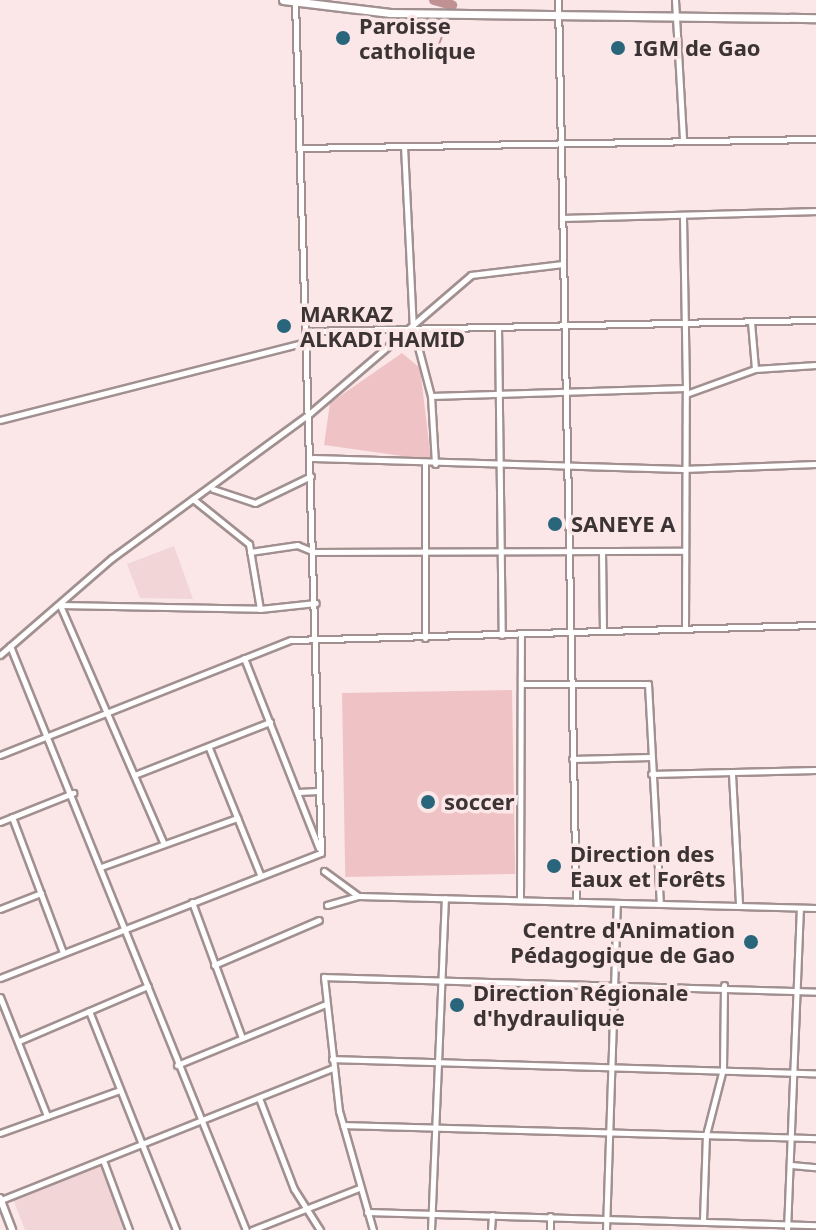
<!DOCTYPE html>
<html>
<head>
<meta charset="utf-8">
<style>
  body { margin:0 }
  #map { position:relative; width:816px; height:1230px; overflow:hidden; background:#fbe7e8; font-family:"Noto Sans",sans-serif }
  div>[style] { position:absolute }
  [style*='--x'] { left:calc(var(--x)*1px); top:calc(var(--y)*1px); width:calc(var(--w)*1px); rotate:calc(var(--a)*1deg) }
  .built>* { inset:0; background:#f2d6d7 }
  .green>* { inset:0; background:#efc3c5; transform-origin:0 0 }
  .stream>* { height:2px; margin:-1px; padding:0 1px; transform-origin:1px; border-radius:1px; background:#bf9192 }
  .river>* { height:10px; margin:-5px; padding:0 5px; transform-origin:5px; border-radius:5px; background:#bf9192 }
  .roads { filter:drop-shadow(2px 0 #a29090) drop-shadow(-2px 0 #a29090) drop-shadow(0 2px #a29090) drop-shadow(0 -2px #a29090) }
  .minor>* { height:5px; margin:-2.5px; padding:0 2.5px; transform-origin:2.5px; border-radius:2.5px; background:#fff }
  .tertiary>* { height:6px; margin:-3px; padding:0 3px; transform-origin:3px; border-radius:3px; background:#fff }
  .primary>* { height:7px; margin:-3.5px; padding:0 3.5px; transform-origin:3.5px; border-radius:3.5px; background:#fff }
  .dots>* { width:22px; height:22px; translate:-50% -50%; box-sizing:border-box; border:4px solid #fbe7e8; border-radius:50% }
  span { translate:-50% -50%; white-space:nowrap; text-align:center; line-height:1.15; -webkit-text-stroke:7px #fbe7e8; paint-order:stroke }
  .poi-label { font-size:22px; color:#3c3434; font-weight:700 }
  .left { translate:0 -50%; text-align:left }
  .right { translate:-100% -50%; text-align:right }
</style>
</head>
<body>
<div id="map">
  <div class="built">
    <div style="clip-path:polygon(174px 546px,193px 599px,140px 598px,127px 564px)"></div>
    <div style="clip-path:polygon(100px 1165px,125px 1230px,25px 1230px,13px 1199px)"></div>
  </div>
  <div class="green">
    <div style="clip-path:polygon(402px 353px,420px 368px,431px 460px,324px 445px,330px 403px)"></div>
    <div style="left:512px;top:690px;width:184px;height:170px;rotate:89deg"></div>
  </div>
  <div class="stream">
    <div style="--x:435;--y:54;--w:40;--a:-68"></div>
  </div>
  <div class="river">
    <div style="--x:434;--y:0;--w:19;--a:16"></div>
  </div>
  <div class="roads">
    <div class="minor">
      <div style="--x:558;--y:0;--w:902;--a:88.86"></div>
      <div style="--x:675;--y:0;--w:140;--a:86.7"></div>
      <div style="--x:295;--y:2;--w:851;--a:88.25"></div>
      <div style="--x:404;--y:146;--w:182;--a:87.2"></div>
      <div style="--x:413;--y:328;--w:70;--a:75.2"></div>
      <div style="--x:431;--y:396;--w:68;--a:86.6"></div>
      <div style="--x:300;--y:148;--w:516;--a:-1"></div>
      <div style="--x:683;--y:217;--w:171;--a:89"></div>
      <div style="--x:564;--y:218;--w:252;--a:-1.6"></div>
      <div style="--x:751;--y:322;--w:47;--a:85.1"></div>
      <div style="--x:498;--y:327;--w:308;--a:89.3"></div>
      <div style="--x:306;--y:331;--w:510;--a:-1.24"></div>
      <div style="--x:431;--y:396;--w:255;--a:-1.8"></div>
      <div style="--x:686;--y:388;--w:6;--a:90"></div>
      <div style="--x:0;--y:420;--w:317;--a:-14.3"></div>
      <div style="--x:313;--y:458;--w:370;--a:1.7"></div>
      <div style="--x:683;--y:469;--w:133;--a:-2.2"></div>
      <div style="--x:425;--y:463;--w:175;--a:90"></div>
      <div style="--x:213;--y:489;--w:44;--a:18.4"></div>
      <div style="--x:255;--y:503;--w:62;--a:-25.7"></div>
      <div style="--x:193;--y:499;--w:72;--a:38.8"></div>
      <div style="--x:249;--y:544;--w:66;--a:80.4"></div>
      <div style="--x:602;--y:551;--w:77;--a:89.3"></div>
      <div style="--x:250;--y:552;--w:48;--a:-8.5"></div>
      <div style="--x:297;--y:545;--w:18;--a:22"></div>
      <div style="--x:314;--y:552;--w:370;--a:-0.2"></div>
      <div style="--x:685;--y:629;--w:235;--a:-89.8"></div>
      <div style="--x:686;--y:394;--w:73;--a:-19.9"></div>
      <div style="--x:755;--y:369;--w:61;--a:-3.8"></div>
      <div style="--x:10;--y:646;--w:630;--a:68"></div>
      <div style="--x:0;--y:655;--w:148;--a:-40.9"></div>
      <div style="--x:112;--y:558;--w:244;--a:-36.2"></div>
      <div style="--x:309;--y:414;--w:213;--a:-40.6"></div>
      <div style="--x:471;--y:275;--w:92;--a:-6.9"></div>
      <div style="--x:244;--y:658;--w:204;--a:68.5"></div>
      <div style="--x:521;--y:684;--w:127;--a:0"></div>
      <div style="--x:648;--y:684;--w:220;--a:86.9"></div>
      <div style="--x:209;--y:748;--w:136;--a:68"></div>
      <div style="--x:0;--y:755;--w:313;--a:-21.6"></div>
      <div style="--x:291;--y:640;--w:525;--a:-1.64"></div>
      <div style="--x:572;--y:759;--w:79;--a:-1.5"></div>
      <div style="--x:137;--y:774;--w:143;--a:-21.4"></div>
      <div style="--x:651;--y:774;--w:165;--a:-1.4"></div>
      <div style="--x:732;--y:774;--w:131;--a:86.9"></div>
      <div style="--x:298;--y:792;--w:20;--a:-3"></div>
      <div style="--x:12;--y:817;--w:145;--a:69.4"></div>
      <div style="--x:0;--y:822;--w:79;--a:-21.7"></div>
      <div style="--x:163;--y:842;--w:258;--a:-113.5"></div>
      <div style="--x:60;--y:605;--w:200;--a:1.1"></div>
      <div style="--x:260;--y:609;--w:56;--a:-6.1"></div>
      <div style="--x:101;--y:867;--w:145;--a:-19.8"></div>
      <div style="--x:324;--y:871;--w:42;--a:36.3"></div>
      <div style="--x:520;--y:899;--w:265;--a:-89.8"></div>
      <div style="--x:192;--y:902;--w:145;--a:69.8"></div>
      <div style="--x:327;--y:905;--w:32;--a:-16"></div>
      <div style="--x:358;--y:896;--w:458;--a:1.5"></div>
      <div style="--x:0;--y:909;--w:44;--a:-21.3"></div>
      <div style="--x:214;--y:965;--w:114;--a:-23.2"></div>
      <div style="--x:0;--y:978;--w:344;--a:-21.3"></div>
      <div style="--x:0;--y:997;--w:128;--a:68.4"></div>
      <div style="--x:89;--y:1011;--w:236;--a:68.3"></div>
      <div style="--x:19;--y:1041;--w:140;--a:-23.1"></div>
      <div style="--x:332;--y:1059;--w:484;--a:1.7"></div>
      <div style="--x:177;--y:1065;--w:161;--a:-22.3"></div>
      <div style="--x:259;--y:1098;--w:97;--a:69"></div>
      <div style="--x:294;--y:1189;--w:49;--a:57.6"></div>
      <div style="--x:343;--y:1125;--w:473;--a:1.6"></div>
      <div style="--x:0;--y:1133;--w:127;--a:-19.7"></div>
      <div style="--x:103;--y:1160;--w:75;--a:69.6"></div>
      <div style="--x:791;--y:1165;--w:25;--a:5"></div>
      <div style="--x:1;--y:1200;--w:357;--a:-21.7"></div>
      <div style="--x:367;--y:1212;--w:449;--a:1.7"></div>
      <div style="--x:703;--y:1220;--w:85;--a:-88"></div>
      <div style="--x:706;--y:1135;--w:68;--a:-75.6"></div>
      <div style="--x:723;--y:1069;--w:84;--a:-89.3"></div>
      <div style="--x:252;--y:1230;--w:115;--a:-21.4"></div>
      <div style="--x:373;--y:1230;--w:124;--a:-105.9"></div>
      <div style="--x:339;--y:1111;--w:135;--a:-96.4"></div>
      <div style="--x:324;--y:977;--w:492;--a:1.7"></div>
      <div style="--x:431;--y:1230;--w:332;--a:-87.6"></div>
      <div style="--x:491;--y:1230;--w:15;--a:-86"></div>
      <div style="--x:550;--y:1230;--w:14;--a:-90"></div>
      <div style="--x:606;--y:1230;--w:327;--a:-88.1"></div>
      <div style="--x:787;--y:1230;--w:322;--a:-87.7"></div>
    </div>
    <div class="tertiary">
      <div style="--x:0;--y:1198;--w:34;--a:69"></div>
    </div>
    <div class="primary">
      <div style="--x:283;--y:0;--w:108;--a:6.9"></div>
      <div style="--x:390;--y:13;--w:426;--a:0.7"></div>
    </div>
  </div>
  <div class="dots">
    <div style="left:343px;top:38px;background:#29667c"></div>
    <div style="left:618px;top:48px;background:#29667c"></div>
    <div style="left:284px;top:326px;background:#29667c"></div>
    <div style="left:555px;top:524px;background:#29667c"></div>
    <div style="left:428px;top:802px;background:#29667c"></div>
    <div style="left:554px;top:866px;background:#29667c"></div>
    <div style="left:751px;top:942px;background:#29667c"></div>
    <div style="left:457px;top:1005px;background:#29667c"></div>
  </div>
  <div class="poi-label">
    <span class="left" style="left:359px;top:38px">Paroisse<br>catholique</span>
    <span class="left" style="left:634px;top:48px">IGM de Gao</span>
    <span class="left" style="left:300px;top:326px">MARKAZ<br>ALKADI HAMID</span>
    <span class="left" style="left:571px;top:524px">SANEYE A</span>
    <span class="left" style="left:444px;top:802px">soccer</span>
    <span class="left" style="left:570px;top:866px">Direction des<br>Eaux et Forêts</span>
    <span class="right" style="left:735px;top:942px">Centre d'Animation<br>Pédagogique de Gao</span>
    <span class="left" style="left:473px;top:1005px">Direction Régionale<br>d'hydraulique</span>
  </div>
</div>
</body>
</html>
